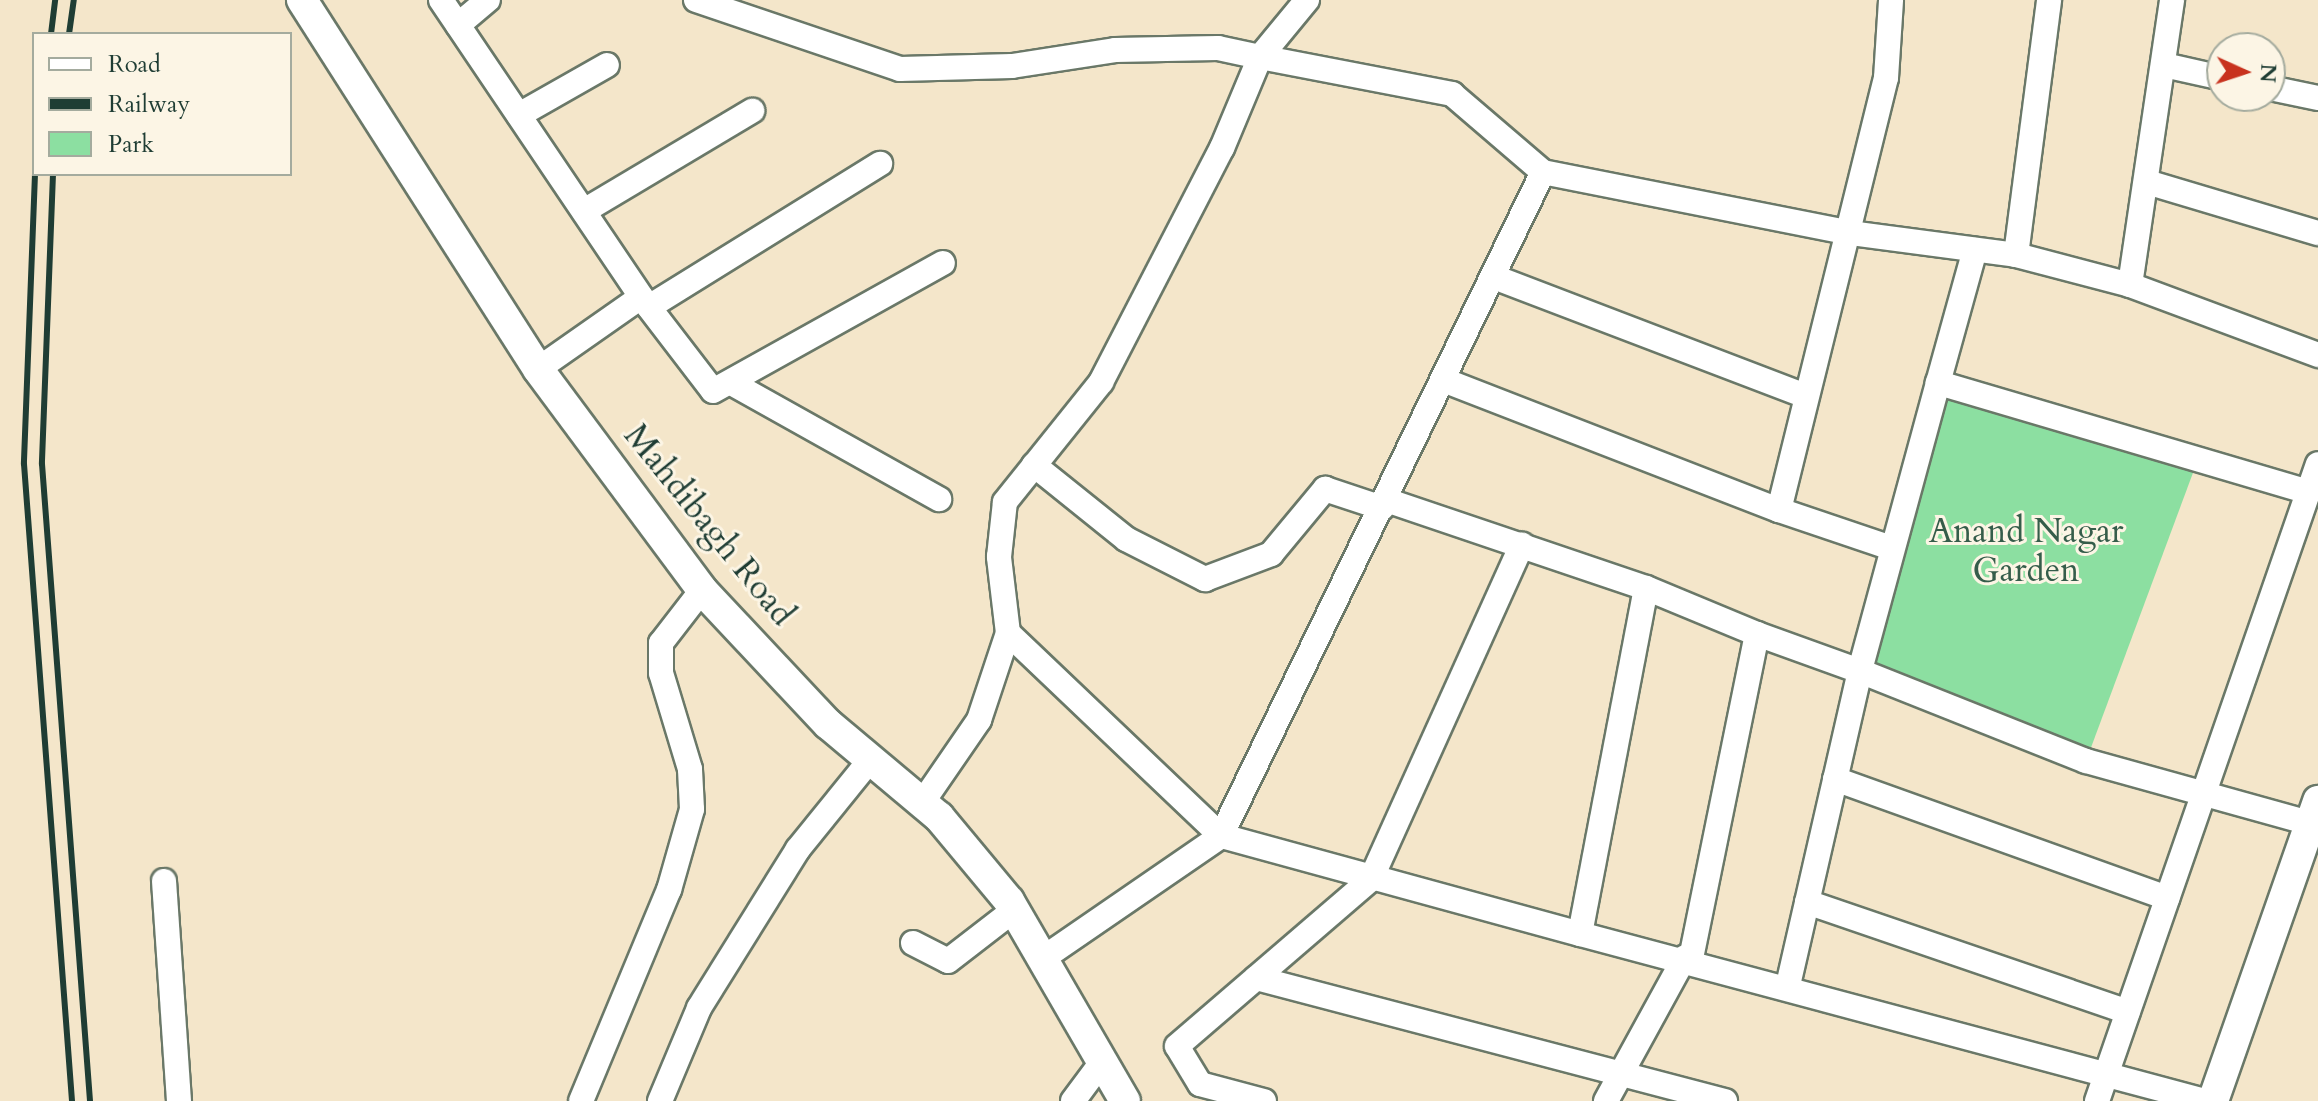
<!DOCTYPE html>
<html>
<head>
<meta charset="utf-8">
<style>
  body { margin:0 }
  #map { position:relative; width:2318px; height:1101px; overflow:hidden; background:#f4e6ca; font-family:Cardo,serif }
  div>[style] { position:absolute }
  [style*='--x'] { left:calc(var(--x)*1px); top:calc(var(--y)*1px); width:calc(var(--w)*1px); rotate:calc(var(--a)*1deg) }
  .green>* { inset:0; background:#8cdfa1 }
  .roads { filter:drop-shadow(2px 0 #6a7868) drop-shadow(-2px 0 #6a7868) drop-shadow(0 2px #6a7868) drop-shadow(0 -2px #6a7868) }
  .minor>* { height:24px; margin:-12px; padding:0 12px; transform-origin:12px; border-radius:12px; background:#fff }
  .tertiary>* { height:30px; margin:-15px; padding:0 15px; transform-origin:15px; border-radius:15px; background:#fff }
  .rail>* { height:6px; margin:-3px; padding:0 3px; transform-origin:3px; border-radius:3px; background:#1f3d34 }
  span { translate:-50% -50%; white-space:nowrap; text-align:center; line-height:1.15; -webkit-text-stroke:6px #fcf5e5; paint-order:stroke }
  .street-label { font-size:34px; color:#1f3d34 }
  .park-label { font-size:34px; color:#355d4a }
  .legend { position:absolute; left:32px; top:32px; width:260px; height:144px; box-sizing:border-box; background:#fcf5e5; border:2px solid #a4ab9e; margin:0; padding:10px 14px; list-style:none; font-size:24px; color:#1f3d34 }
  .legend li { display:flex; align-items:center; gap:16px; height:40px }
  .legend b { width:40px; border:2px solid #a4ab9e }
  .north { position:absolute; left:2206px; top:32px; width:80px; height:80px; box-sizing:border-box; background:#fcf5e5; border:2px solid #a4ab9e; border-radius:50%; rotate:93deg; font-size:22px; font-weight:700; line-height:32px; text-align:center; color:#1f3d34 }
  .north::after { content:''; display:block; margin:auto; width:28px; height:36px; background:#c8321e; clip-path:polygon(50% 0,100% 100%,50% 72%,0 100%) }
</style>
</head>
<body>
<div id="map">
  <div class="green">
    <div style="clip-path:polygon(1938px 383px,2197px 462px,2086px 761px,1860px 671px)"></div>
  </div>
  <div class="roads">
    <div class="minor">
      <div style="--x:441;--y:0;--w:358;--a:56"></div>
      <div style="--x:641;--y:297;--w:126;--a:145"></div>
      <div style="--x:696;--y:0;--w:215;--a:18.7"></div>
      <div style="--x:900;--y:69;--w:112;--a:-1.5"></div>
      <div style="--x:1012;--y:66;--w:104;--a:-8.8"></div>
      <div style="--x:1115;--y:50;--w:103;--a:-1.1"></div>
      <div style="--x:1218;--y:48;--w:43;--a:12.1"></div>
      <div style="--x:1260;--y:57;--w:74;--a:-50.5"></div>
      <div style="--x:458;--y:25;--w:39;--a:-40"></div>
      <div style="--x:2164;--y:65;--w:59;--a:12.6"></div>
      <div style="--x:2270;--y:88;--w:49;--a:11.8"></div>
      <div style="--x:519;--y:115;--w:101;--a:-29.6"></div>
      <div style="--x:2150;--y:183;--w:175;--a:16.6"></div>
      <div style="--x:584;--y:211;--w:196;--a:-30.8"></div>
      <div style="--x:2016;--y:255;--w:118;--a:14.7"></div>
      <div style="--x:2130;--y:285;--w:201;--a:20.4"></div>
      <div style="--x:1494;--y:277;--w:334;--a:20.9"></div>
      <div style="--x:2130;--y:285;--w:288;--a:-81.6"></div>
      <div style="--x:641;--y:297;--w:118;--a:52.5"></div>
      <div style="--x:713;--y:391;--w:263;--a:-29.1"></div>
      <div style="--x:649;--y:307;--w:272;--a:-31.8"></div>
      <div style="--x:1446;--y:381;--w:357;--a:21.2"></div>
      <div style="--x:1779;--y:510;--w:445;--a:-76.1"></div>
      <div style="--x:1886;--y:78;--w:78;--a:-86.3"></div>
      <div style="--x:1938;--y:383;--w:138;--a:-74.5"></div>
      <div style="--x:735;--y:385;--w:234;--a:29.2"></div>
      <div style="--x:1034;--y:465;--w:118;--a:38.8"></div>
      <div style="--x:1126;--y:539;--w:89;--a:26.9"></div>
      <div style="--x:1205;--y:579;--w:71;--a:-20.7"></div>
      <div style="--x:1271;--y:554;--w:85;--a:-50.3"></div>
      <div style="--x:1325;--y:489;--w:60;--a:18.4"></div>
      <div style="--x:2309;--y:492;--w:387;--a:-163.6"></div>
      <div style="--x:1938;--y:383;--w:298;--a:105.2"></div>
      <div style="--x:1860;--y:671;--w:243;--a:21.7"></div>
      <div style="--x:2086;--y:761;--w:232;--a:15.5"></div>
      <div style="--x:1386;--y:500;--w:274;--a:18.7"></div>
      <div style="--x:1646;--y:588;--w:352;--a:100.8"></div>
      <div style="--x:1580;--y:934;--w:372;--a:-164.7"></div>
      <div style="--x:1221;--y:836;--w:738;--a:-64.13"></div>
      <div style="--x:1543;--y:172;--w:313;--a:11.2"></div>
      <div style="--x:1850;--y:233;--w:167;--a:7.5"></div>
      <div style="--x:2016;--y:255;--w:257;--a:-82.6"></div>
      <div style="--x:1779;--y:510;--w:118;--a:18.7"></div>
      <div style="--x:1646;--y:588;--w:120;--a:22.5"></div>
      <div style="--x:1757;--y:634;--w:330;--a:101.5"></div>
      <div style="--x:1008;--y:633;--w:77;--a:-96.8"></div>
      <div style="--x:999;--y:557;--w:55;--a:-83.8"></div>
      <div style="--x:1005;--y:502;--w:154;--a:-51.3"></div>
      <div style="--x:1101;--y:382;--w:263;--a:-62.7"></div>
      <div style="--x:1222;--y:148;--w:99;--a:-67.3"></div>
      <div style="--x:1260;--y:57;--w:196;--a:10.9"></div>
      <div style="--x:1452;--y:94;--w:120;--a:40.6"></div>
      <div style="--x:1757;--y:634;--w:109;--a:19.8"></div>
      <div style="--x:1860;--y:671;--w:322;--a:102.9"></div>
      <div style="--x:1835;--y:779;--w:353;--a:19.7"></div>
      <div style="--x:922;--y:803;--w:101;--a:-55.5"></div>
      <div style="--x:979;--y:720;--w:92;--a:-71.6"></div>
      <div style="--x:1008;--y:633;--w:294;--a:43.6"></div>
      <div style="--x:1221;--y:836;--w:217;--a:145.5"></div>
      <div style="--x:164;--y:881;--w:221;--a:86.1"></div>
      <div style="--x:1807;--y:902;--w:339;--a:18.9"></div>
      <div style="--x:1580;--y:934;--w:647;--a:14.96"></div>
      <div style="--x:913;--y:943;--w:39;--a:27"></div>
      <div style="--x:948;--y:961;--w:83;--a:-37.7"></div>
      <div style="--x:1256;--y:978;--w:485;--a:14.7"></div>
      <div style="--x:581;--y:1101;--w:229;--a:-67.4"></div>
      <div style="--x:669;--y:890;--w:84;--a:-74.1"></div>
      <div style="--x:692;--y:809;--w:40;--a:-92.9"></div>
      <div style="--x:690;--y:769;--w:100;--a:-106.8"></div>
      <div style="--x:661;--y:673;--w:30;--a:-90"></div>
      <div style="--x:661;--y:643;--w:67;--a:-52.3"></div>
      <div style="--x:660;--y:1101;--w:101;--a:-67.2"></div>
      <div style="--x:699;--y:1008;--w:187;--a:-58.1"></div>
      <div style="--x:798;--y:849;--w:116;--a:-51"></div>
      <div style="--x:1073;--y:1101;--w:49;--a:-53.4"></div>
      <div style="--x:1264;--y:1101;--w:66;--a:-165.1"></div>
      <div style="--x:1200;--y:1084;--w:44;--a:-121.2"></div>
      <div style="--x:1177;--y:1046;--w:256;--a:-40.7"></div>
      <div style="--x:1371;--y:879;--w:367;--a:-65.7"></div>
      <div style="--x:1606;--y:1101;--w:164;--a:-61.3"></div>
      <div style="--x:2097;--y:1101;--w:674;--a:-70.87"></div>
    </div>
    <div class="tertiary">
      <div style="--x:302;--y:0;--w:438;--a:57.4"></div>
      <div style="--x:538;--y:369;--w:275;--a:53.4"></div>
      <div style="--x:702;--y:590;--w:184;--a:46.8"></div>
      <div style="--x:828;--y:724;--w:145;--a:40"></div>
      <div style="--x:939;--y:817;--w:109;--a:50.2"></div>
      <div style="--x:1009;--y:901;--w:231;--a:59.9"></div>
      <div style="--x:2213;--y:1101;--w:318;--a:-70.7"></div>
    </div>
  </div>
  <div class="rail">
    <div style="--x:51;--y:34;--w:34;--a:-83"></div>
    <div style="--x:69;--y:34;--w:34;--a:-82"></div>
    <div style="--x:35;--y:174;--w:290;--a:92.2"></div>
    <div style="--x:24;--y:464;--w:639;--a:85.69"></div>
    <div style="--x:53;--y:174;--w:290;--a:92.2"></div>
    <div style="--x:42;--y:464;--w:639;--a:85.69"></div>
  </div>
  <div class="street-label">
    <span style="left:709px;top:525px;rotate:51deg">Mahdibagh Road</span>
  </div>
  <div class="park-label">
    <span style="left:2026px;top:551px">Anand Nagar<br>Garden</span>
  </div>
  <ul class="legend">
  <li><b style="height:10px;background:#fff"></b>Road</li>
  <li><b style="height:10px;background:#1f3d34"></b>Railway</li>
  <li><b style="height:22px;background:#8cdfa1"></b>Park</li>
  </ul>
  <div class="north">N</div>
</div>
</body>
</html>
